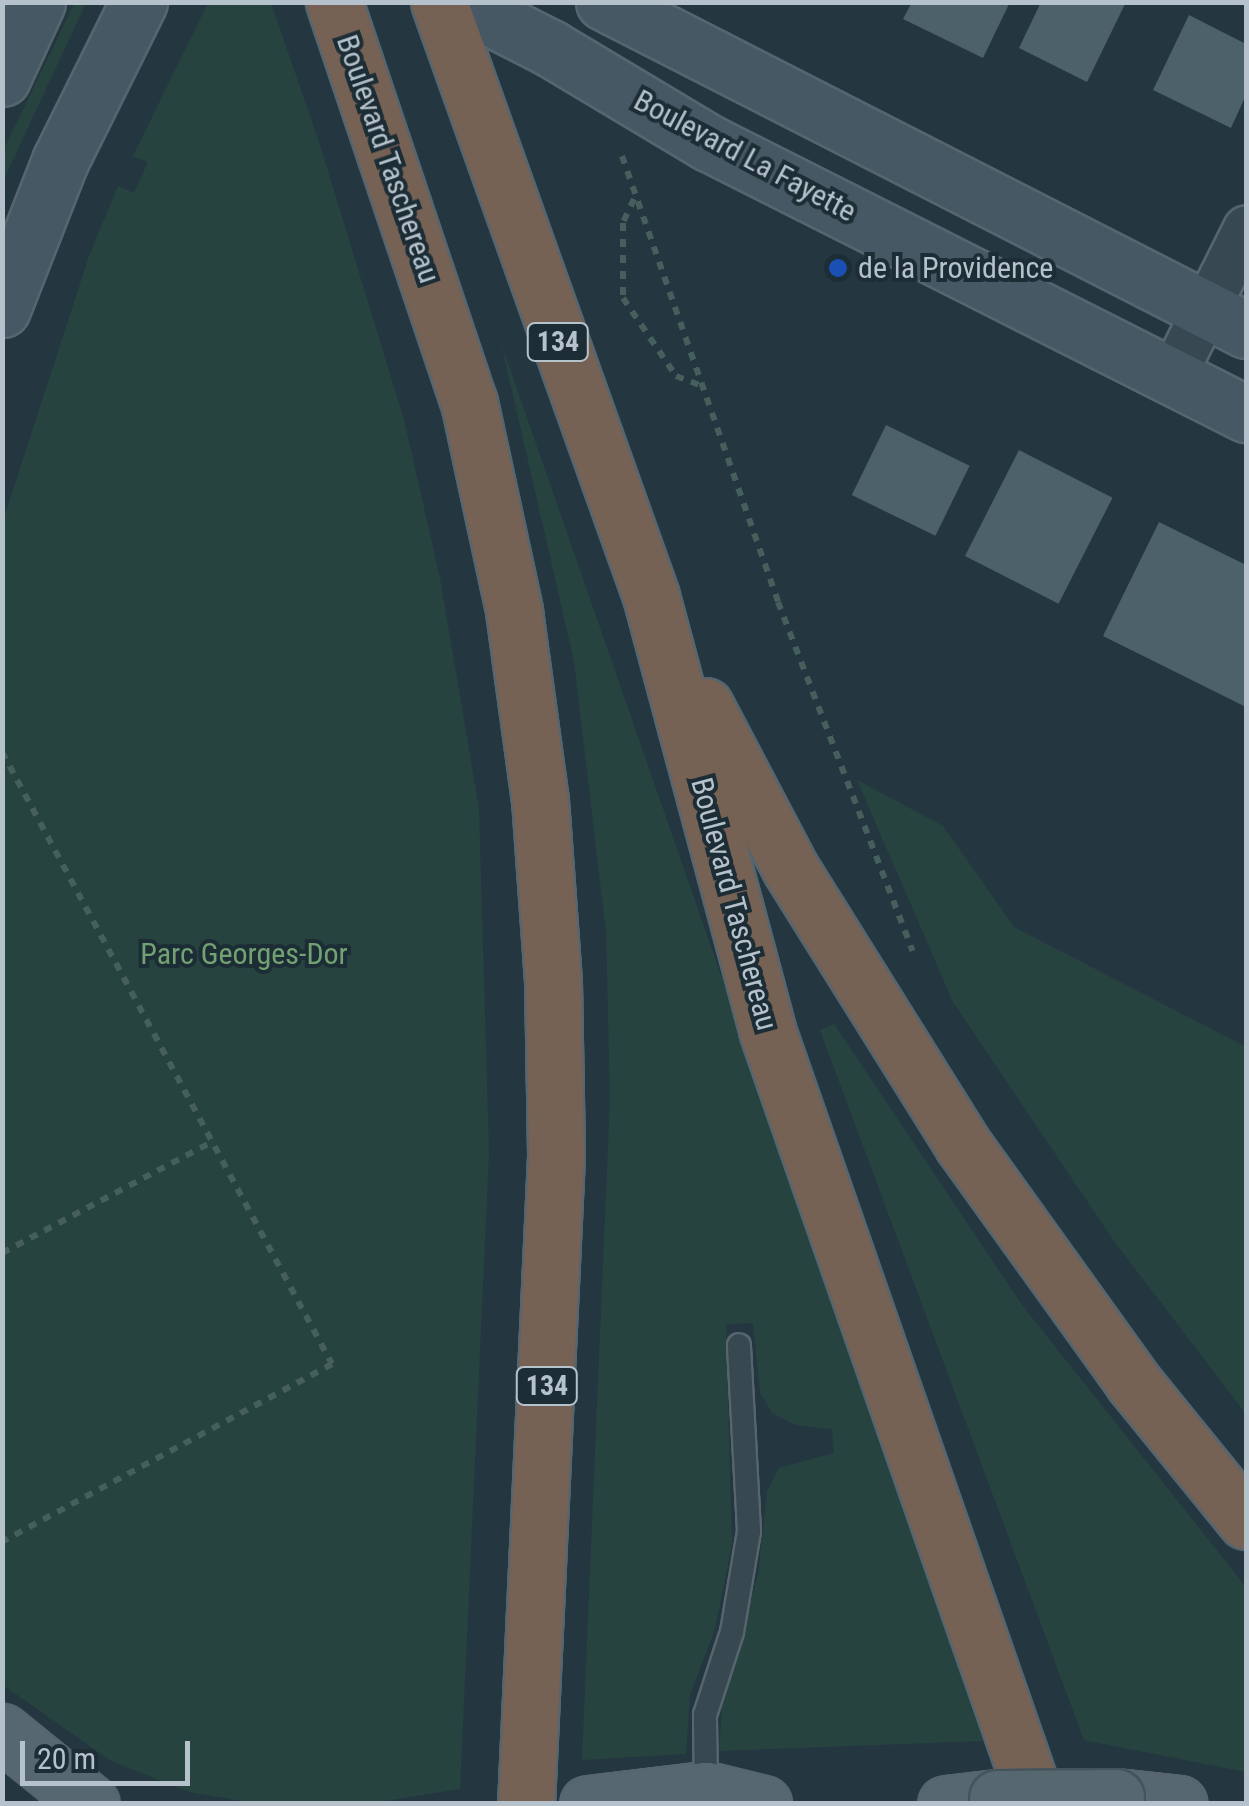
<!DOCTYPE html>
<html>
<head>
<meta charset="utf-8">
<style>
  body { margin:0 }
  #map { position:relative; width:1249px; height:1806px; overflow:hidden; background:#243740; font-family:"Roboto Condensed",sans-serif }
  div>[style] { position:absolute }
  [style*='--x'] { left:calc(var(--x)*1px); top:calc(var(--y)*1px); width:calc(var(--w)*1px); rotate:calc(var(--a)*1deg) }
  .green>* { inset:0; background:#27433f }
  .building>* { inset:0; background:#4d616b; transform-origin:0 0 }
  .path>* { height:6px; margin-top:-3px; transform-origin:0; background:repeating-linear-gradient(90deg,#465f5c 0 8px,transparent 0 16px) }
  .roads { filter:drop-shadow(2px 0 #56656e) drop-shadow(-2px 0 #56656e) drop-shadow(0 2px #56656e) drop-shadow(0 -2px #56656e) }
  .lane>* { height:22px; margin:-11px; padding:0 11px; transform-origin:11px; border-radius:11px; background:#384850 }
  .street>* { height:45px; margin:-22.5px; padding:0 22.5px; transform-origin:22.5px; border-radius:22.5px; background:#384850 }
  .secondary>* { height:55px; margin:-27.5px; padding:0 27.5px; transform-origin:27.5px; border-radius:27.5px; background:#465863 }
  .primary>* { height:55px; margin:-27.5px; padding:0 27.5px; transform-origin:27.5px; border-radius:27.5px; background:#566770 }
  .highway>* { height:55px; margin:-27.5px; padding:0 27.5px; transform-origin:27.5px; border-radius:27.5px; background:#766155 }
  .bridges { filter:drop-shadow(2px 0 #45545c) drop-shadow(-2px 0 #45545c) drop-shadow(0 2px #45545c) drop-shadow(0 -2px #45545c) }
  .primary-bridge>* { height:55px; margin:-27.5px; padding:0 27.5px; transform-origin:27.5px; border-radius:27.5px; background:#566770 }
  .dots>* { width:28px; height:28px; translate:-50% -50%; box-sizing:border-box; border:5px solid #1d2d35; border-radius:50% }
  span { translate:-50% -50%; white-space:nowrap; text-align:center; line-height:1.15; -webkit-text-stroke:8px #1d2d35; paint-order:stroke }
  .shield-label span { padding:2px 8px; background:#1d2d35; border:2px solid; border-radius:8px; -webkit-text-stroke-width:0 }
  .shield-label { font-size:28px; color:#b5c2cb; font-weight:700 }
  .street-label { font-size:30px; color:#b5c2cb }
  .poi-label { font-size:30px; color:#b5c2cb }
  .left { translate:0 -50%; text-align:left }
  .park-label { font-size:30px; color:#72a172 }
  .frame { position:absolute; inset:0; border:5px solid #b5c2cb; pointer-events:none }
  .scale { position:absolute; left:20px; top:1741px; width:170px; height:45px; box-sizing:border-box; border:5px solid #b5c2cb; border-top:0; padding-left:12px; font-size:30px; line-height:35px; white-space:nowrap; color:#b5c2cb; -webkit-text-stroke:8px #1d2d35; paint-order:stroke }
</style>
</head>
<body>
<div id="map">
  <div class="green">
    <div style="clip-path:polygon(75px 2px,86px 3px,3px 181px,3px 151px)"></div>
    <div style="clip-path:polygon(208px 3px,271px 3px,320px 145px,404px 420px,440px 578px,479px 809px,489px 1153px,460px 1789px,384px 1801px,261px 1804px,189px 1792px,111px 1761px,3px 1685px,3px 521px,89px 256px,118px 186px,134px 193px,148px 162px,133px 156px)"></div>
    <div style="clip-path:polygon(501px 343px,805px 1217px,983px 1741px,719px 1751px,723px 1694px,758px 1575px,767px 1492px,779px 1468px,834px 1453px,832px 1429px,796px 1425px,772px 1413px,760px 1393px,753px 1323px,726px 1324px,732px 1544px,715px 1629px,690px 1695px,686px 1754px,582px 1760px,610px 1099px,606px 932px,574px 661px)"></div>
    <div style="clip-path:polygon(857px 780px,943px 826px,1014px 927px,1246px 1047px,1246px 1414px,1114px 1241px,953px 1002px)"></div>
    <div style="clip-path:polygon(834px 1024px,1022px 1305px,1246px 1587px,1246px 1772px,1084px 1740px,820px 1030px)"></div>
  </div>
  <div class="building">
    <div style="clip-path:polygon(912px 2px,1010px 2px,983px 58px,903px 19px)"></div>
    <div style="clip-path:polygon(1041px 2px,1126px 2px,1087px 82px,1019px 48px)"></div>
    <div style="clip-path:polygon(1189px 15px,1246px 44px,1246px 95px,1231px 128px,1153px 90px)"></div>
    <div style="left:886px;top:425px;width:93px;height:78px;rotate:26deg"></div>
    <div style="left:1019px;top:450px;width:105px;height:119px;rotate:27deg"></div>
    <div style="clip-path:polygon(1159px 522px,1246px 565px,1246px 707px,1103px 636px)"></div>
  </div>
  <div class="path">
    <div style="--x:622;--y:156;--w:472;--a:70.7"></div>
    <div style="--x:778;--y:602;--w:374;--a:68.9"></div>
    <div style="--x:634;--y:199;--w:26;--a:115"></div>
    <div style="--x:623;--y:223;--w:75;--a:90"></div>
    <div style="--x:623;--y:298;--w:94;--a:55.8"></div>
    <div style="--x:676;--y:376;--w:26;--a:21"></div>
    <div style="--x:2;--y:752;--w:695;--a:61.67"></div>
    <div style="--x:332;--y:1364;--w:375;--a:151.7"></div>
    <div style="--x:2;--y:1253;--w:238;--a:-27.9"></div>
  </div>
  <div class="roads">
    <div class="lane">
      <div style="--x:706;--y:1790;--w:75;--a:-90.8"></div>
      <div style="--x:705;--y:1715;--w:87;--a:-72"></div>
      <div style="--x:732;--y:1632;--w:102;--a:-80.4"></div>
      <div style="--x:749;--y:1531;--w:186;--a:-93.1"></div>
    </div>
    <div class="street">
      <div style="--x:1172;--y:376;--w:165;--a:-63.4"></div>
    </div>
    <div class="secondary">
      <div style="--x:460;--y:2;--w:101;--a:27.1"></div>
      <div style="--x:550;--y:48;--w:185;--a:30.9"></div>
      <div style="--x:709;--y:143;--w:602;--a:26.78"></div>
      <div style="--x:604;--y:2;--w:721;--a:27.06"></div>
      <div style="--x:2;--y:78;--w:84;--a:-65.3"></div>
      <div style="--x:2;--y:309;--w:159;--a:-68.6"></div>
      <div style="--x:60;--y:161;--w:178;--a:-63.6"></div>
    </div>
    <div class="primary">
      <div style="--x:2;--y:1732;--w:114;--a:39"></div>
      <div style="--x:1116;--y:1797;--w:63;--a:6.3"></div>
      <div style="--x:588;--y:1804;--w:119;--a:-6.8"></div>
      <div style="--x:706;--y:1790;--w:59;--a:13.8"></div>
      <div style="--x:946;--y:1804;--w:51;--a:-6.7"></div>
    </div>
    <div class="highway">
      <div style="--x:334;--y:2;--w:422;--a:71.4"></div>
      <div style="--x:469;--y:402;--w:214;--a:77.8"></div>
      <div style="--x:514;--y:611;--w:191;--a:82.2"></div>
      <div style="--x:540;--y:800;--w:181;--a:85.9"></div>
      <div style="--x:553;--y:981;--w:175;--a:89"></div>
      <div style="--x:556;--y:1156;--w:649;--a:92.65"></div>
      <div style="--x:439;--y:2;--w:631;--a:70.36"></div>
      <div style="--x:651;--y:596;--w:449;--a:75"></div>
      <div style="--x:767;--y:1030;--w:820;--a:70.77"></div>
      <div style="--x:705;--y:706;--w:183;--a:62.3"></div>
      <div style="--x:790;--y:868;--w:327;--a:58"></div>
      <div style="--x:963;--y:1145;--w:292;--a:54.3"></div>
      <div style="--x:1133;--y:1382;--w:179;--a:50.9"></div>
    </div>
  </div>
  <div class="bridges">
    <div class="primary-bridge">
      <div style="--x:997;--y:1798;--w:119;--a:-0.5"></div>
    </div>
  </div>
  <div class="dots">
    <div style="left:838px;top:268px;background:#1a4fb4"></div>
  </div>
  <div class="shield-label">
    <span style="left:558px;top:342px">134</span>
    <span style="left:547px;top:1386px">134</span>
  </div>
  <div class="street-label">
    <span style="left:745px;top:156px;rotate:28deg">Boulevard La Fayette</span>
    <span style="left:388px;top:159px;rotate:71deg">Boulevard Taschereau</span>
    <span style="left:734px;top:904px;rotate:75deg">Boulevard Taschereau</span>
  </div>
  <div class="poi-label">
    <span class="left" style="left:858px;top:268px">de la Providence</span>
  </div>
  <div class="park-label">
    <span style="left:244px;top:954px">Parc Georges-Dor</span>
  </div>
  <div class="frame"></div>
  <div class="scale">20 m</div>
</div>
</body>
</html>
